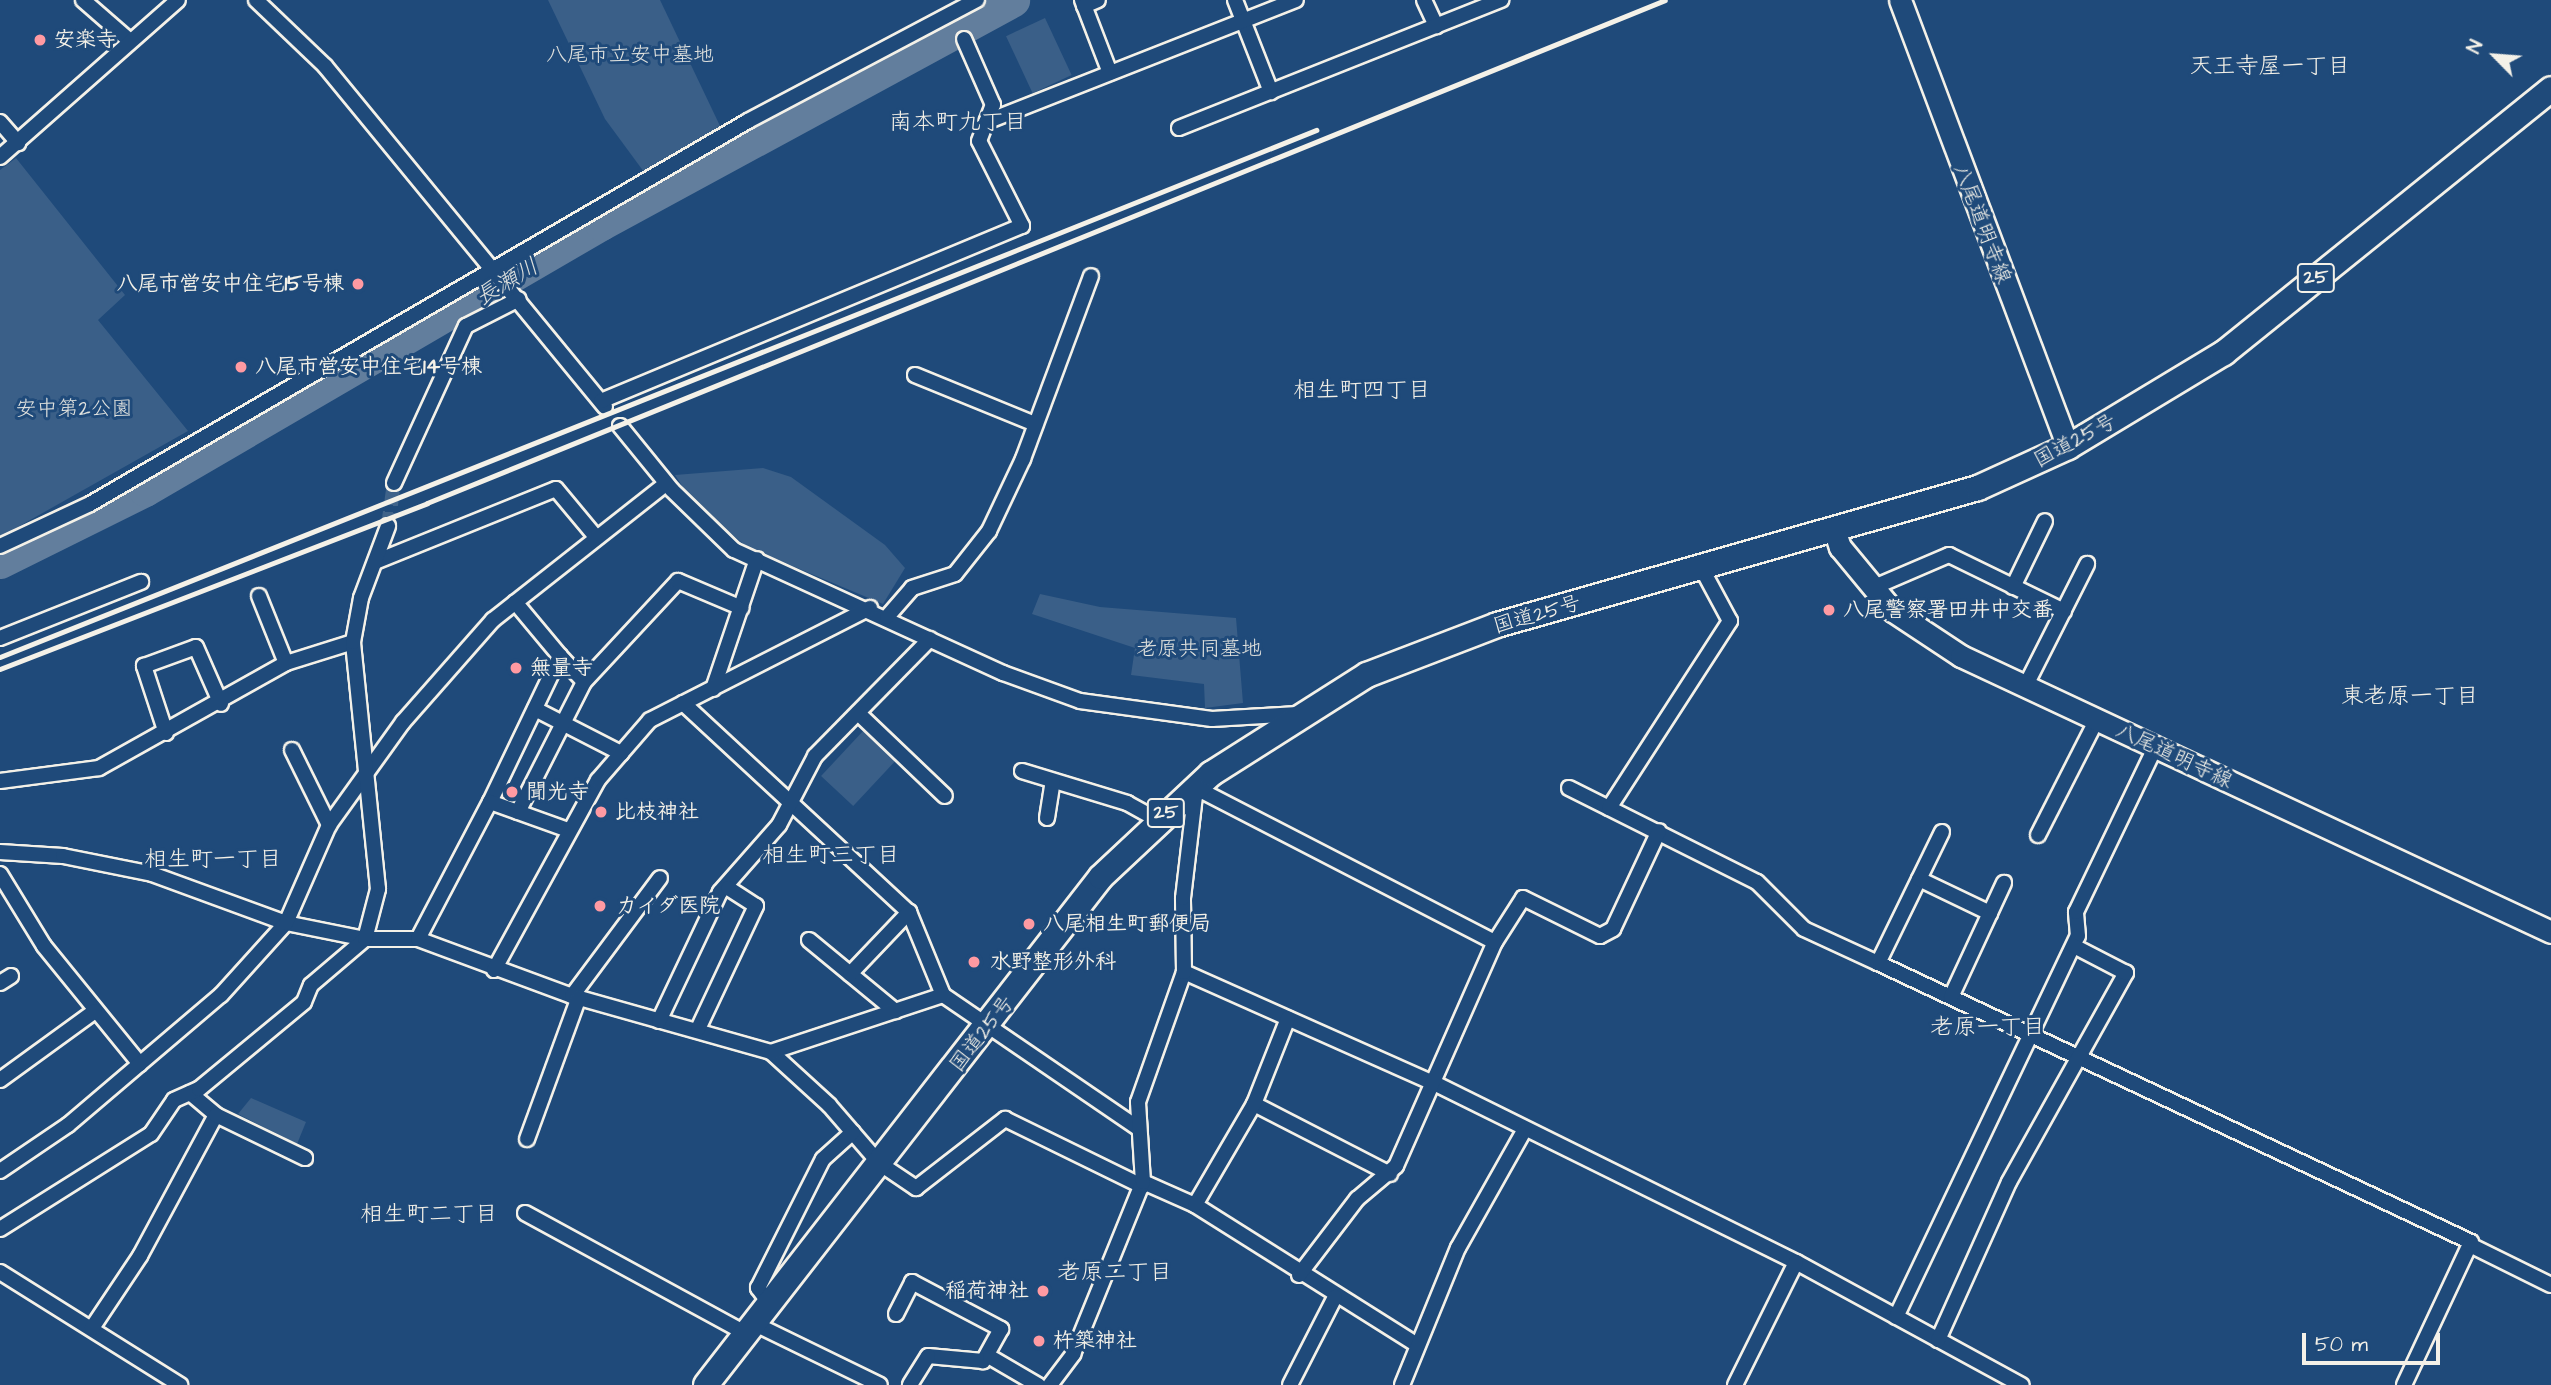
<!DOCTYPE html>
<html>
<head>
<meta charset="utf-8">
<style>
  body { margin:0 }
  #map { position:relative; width:2551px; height:1385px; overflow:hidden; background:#1f4a7a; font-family:"Architects Daughter","Klee One",sans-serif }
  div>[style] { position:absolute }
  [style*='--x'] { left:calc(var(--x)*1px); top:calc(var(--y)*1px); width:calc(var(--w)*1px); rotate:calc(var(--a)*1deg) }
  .green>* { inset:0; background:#3a5f88; transform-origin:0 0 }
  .river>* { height:33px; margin:-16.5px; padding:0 16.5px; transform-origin:16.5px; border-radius:16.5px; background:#627e9d }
  .minor-tunnel>* { height:14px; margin-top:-7px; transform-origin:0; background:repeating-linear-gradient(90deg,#3f638a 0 14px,transparent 0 21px) }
  .roads { filter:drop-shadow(2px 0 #f4f1e8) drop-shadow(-2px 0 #f4f1e8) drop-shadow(0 2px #f4f1e8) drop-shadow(0 -2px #f4f1e8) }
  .minor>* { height:14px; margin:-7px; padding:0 7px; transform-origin:7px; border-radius:7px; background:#1f4a7a }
  .secondary>* { height:21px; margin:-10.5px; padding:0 10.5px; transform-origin:10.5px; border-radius:10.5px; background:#1f4a7a }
  .trunk>* { height:24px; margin:-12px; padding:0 12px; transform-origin:12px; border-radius:12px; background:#1f4a7a }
  .rail>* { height:5px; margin:-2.5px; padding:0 2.5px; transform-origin:2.5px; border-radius:2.5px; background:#f4f1e8 }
  .dots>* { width:19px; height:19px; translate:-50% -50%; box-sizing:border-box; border:4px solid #1f4a7a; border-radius:50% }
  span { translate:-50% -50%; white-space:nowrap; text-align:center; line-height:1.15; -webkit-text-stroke:6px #1f4a7a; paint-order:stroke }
  .shield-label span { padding:2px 5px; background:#1f4a7a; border:2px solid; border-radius:5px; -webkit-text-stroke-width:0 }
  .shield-label { font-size:19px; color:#f4f1e8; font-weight:700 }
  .poi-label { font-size:21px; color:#f4f1e8; font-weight:700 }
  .left { translate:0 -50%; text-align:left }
  .right { translate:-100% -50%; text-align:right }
  .park-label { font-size:21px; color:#e1e2de }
  .street-label { font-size:21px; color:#f4f1e8 }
  .neighbourhood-label { font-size:23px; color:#f4f1e8 }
  .water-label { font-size:23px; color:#dee0dd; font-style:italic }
  .north { position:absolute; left:2460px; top:21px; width:70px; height:70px; -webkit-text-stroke:5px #1f4a7a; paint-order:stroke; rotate:295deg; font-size:19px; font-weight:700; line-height:28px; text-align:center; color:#f4f1e8 }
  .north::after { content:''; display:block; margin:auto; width:24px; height:32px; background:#f4f1e8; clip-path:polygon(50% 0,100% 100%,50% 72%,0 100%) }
  .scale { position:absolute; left:2302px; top:1333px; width:138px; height:32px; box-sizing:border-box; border:4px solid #f4f1e8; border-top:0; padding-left:9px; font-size:21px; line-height:24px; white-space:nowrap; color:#f4f1e8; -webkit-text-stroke:5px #1f4a7a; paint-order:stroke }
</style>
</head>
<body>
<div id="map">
  <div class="green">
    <div style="clip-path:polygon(548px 0,660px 0,721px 128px,644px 172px,605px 119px)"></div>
    <div style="left:1045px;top:18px;width:63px;height:43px;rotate:65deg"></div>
    <div style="clip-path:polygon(16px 158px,125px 295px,98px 320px,188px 431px,0 537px,0 170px)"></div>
    <div style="clip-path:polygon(763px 468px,791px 477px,885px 545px,905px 568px,883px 604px,747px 547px,692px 501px,675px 475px)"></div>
    <div style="clip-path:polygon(1040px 594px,1100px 607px,1236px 618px,1243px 703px,1205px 708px,1204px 684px,1131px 675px,1135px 648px,1032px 614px)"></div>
    <div style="left:864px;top:730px;width:44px;height:63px;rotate:43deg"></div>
    <div style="clip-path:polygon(251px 1098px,306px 1122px,297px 1144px,238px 1114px)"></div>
  </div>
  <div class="river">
    <div style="--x:0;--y:562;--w:162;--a:-26.4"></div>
    <div style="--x:145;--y:490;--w:528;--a:-30.26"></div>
    <div style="--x:601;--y:224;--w:469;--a:-28.5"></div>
  </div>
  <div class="minor-tunnel">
    <div style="--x:388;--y:526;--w:43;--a:-82.1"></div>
  </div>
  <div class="roads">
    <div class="minor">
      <div style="--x:83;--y:0;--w:62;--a:41.1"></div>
      <div style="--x:256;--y:0;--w:95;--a:43.7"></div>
      <div style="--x:325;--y:66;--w:441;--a:50.6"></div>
      <div style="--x:1082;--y:0;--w:78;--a:69"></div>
      <div style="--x:1235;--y:0;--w:99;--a:68.6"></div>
      <div style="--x:1424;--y:0;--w:29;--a:65"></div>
      <div style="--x:1084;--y:6;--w:15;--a:-23"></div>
      <div style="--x:0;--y:122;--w:28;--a:49"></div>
      <div style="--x:986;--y:122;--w:333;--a:-21.5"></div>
      <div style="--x:1179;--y:128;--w:347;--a:-21.7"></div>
      <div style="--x:0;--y:157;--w:237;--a:-41.4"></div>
      <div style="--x:915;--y:375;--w:130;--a:22.2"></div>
      <div style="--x:601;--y:401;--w:456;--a:-22.6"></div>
      <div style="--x:1022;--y:226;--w:95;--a:-116.8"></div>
      <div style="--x:979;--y:141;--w:39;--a:-69"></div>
      <div style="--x:993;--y:105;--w:72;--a:-113.7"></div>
      <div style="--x:620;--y:426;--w:82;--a:50.9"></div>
      <div style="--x:672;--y:490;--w:86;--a:44.1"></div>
      <div style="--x:734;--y:550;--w:296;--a:24.6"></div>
      <div style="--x:1003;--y:673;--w:82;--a:20"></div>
      <div style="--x:1080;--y:701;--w:133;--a:7.8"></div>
      <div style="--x:1212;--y:719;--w:86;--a:-3.3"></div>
      <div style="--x:394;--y:483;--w:173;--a:-65.4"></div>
      <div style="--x:466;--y:326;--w:59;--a:-27"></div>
      <div style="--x:0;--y:546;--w:99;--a:-25"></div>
      <div style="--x:90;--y:504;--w:761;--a:-30.2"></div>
      <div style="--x:748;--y:121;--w:259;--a:-27.9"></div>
      <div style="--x:375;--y:562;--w:195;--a:-22"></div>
      <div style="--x:556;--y:489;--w:62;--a:50.2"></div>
      <div style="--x:2013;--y:587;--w:73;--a:-64.1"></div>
      <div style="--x:1872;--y:588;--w:84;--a:-23.2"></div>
      <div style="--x:1949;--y:555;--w:128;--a:26"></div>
      <div style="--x:259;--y:596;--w:72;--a:68.1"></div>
      <div style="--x:887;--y:617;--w:38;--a:-49"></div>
      <div style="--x:912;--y:588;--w:45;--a:-18"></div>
      <div style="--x:955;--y:574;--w:55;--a:-51.7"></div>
      <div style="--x:989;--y:531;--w:80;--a:-64.7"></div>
      <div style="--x:1023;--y:459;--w:195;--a:-69.6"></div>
      <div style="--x:0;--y:638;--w:152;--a:-21.7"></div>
      <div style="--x:560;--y:656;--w:35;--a:47"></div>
      <div style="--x:2025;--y:687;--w:138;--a:-63.2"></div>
      <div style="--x:713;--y:689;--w:137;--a:-71.3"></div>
      <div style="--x:683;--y:703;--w:308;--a:42.8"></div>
      <div style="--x:909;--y:912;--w:90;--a:67.7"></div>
      <div style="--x:943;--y:995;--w:236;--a:34.3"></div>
      <div style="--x:535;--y:709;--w:97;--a:27.1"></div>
      <div style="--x:858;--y:713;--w:120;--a:43.7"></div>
      <div style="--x:166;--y:733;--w:71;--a:-108.2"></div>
      <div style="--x:144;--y:666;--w:55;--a:-20.1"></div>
      <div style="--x:196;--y:647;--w:62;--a:66.3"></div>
      <div style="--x:292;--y:750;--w:84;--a:63.7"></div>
      <div style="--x:1022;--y:771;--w:110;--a:16.9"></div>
      <div style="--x:1127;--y:803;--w:35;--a:29"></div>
      <div style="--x:0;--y:781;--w:100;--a:-7.5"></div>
      <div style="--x:99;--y:768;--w:214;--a:-29.3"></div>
      <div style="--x:286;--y:663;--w:70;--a:-17.4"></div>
      <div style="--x:1196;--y:788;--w:336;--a:27.3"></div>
      <div style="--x:1569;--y:788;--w:210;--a:26.6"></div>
      <div style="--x:1757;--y:882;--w:66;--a:45"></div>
      <div style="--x:1804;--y:929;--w:81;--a:24.7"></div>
      <div style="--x:490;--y:802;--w:162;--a:-64.4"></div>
      <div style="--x:560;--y:656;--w:70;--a:-129.8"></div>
      <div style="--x:1609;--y:808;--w:223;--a:-57.1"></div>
      <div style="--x:1730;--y:621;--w:59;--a:-118.3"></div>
      <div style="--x:518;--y:812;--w:146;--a:-63.1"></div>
      <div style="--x:584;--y:682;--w:138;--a:-47.1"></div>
      <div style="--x:678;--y:581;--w:69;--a:22.9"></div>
      <div style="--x:1047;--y:818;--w:37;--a:-81"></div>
      <div style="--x:1942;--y:832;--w:146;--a:116"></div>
      <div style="--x:1878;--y:963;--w:655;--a:25.2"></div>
      <div style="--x:2471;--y:1242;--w:158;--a:115.1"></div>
      <div style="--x:2038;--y:835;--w:128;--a:-63"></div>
      <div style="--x:0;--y:852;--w:63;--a:3.6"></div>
      <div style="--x:63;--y:856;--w:91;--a:11.4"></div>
      <div style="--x:152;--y:874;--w:143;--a:20.1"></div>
      <div style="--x:286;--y:923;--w:81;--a:11.4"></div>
      <div style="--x:365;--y:939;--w:53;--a:0"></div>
      <div style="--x:418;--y:939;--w:164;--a:20.3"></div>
      <div style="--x:572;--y:996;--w:207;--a:15.7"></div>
      <div style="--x:771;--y:1052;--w:79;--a:42.4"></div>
      <div style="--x:829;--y:1105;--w:77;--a:49.2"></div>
      <div style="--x:879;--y:1163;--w:45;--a:34"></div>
      <div style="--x:916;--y:1188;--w:113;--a:-37.8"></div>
      <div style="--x:1005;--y:1119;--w:153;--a:26.1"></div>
      <div style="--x:0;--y:874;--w:84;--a:58.6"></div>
      <div style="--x:44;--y:946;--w:152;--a:50.9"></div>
      <div style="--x:1919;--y:879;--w:79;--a:25.6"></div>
      <div style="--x:418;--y:939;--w:155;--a:-62.3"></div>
      <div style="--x:490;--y:802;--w:83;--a:19.7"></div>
      <div style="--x:809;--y:940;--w:112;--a:39.5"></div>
      <div style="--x:494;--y:970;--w:217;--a:-61.3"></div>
      <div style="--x:598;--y:780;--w:79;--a:-49.1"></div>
      <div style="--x:650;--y:720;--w:247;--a:-27"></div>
      <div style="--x:1184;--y:972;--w:276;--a:24"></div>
      <div style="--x:1436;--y:1084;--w:402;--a:26.3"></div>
      <div style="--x:1796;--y:1262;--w:257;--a:28.6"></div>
      <div style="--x:850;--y:974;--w:86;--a:-46.4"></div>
      <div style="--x:0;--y:983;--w:13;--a:-32"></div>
      <div style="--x:572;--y:996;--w:147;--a:-53.3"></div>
      <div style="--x:1951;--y:997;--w:126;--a:-65.1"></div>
      <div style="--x:659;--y:1021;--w:143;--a:-64.7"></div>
      <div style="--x:720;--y:892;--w:89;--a:-48.6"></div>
      <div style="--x:779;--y:825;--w:78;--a:-62.4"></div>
      <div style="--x:815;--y:756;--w:164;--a:-45.5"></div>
      <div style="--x:698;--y:1029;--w:136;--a:-64.8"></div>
      <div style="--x:756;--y:906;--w:33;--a:-147"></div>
      <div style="--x:771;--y:1052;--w:181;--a:-18.3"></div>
      <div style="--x:0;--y:1080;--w:117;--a:-36"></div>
      <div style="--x:190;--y:1093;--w:34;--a:40"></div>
      <div style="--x:1254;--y:1104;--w:153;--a:27.2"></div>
      <div style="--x:527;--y:1139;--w:151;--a:-69.9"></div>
      <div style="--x:0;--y:1171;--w:82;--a:-34.1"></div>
      <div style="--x:68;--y:1125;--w:201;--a:-40.4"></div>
      <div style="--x:221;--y:995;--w:97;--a:-47.9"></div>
      <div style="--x:286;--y:923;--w:107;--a:-66.3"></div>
      <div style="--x:329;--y:825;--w:127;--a:-54.3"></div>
      <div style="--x:403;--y:722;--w:136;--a:-48.6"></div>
      <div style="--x:493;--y:620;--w:220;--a:-38.2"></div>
      <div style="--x:1143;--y:1182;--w:57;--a:23.9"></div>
      <div style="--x:1195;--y:1205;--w:262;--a:32.2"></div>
      <div style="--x:1195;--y:1205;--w:117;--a:-59.7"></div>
      <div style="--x:1254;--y:1104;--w:92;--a:-68.4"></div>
      <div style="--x:525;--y:1213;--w:251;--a:28.6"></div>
      <div style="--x:0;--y:1229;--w:178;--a:-32.2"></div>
      <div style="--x:151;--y:1134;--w:41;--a:-55.9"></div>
      <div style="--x:174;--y:1100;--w:27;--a:-24"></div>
      <div style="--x:199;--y:1089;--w:136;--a:-39.6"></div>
      <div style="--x:304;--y:1002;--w:18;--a:-68"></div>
      <div style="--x:311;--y:985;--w:71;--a:-40.4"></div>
      <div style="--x:365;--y:939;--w:52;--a:-75.4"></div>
      <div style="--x:378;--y:889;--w:248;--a:-95.8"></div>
      <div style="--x:353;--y:642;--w:45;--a:-79.7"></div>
      <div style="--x:361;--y:598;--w:77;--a:-69.4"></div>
      <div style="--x:2470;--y:1245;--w:90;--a:26.3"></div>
      <div style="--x:0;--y:1272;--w:213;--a:32.1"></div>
      <div style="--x:1299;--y:1275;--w:96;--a:-52.7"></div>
      <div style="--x:1357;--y:1199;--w:51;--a:-40.2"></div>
      <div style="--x:1396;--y:1166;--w:245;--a:-66.2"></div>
      <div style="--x:1495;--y:942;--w:52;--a:-57.5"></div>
      <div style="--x:1523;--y:898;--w:86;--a:26.3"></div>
      <div style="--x:1600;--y:936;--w:15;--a:-28"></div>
      <div style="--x:1613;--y:929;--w:108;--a:-64.9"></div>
      <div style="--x:769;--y:1303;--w:19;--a:-126"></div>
      <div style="--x:758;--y:1288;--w:144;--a:-63.3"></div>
      <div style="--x:823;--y:1159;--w:40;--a:-42"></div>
      <div style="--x:896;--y:1314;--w:36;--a:-63"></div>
      <div style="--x:912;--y:1282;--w:101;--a:27.8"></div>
      <div style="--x:1001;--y:1329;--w:37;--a:119"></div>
      <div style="--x:983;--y:1361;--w:55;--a:-174.8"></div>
      <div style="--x:928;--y:1356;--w:34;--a:122"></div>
      <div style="--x:1896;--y:1317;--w:422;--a:-64.5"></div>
      <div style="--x:2078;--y:936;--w:24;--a:-95"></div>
      <div style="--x:2076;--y:912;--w:182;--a:-64.3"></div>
      <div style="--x:753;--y:1323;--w:141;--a:26"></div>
      <div style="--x:92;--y:1328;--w:87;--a:-56.3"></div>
      <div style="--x:140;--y:1256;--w:160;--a:-61.7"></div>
      <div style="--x:216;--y:1115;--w:99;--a:25.8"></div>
      <div style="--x:1938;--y:1340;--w:173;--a:-65.8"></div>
      <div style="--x:2009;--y:1182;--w:240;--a:-60.8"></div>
      <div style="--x:2126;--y:973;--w:59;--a:-152.6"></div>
      <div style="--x:990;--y:1357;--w:56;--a:30.3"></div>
      <div style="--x:1050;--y:1385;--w:39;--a:-53"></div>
      <div style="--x:1073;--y:1354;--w:186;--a:-67.9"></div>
      <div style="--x:1143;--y:1182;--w:80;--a:-93.6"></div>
      <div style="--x:1138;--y:1102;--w:138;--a:-70.5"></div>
      <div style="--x:1184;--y:972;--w:74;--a:-90.8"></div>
      <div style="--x:1183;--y:898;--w:111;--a:-83.3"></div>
      <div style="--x:1290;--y:1385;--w:99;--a:-62.9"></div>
      <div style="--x:1402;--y:1385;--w:148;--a:-67.8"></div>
      <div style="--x:1458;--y:1248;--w:137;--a:-60.6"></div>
      <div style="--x:1735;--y:1385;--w:137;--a:-63.6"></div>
    </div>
    <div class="secondary">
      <div style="--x:1900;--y:0;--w:478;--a:69.4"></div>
      <div style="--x:1835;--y:532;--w:16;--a:72"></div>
      <div style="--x:1840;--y:547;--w:83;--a:50.4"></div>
      <div style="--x:1893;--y:611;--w:82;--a:33.5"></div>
      <div style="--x:1961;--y:656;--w:651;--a:25.07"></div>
    </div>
    <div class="trunk">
      <div style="--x:706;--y:1385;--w:643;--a:-52.13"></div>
      <div style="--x:1101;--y:877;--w:151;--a:-43.1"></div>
      <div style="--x:1211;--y:774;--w:185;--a:-32.4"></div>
      <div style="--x:1367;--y:675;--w:139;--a:-21"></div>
      <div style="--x:1497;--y:625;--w:500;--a:-15.9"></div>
      <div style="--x:1978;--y:488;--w:99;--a:-24.5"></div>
      <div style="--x:2068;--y:447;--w:182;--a:-31.1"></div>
      <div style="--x:2224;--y:353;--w:420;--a:-38.9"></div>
    </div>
  </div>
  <div class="rail">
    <div style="--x:0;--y:657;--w:1418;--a:-21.82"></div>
    <div style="--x:0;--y:669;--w:458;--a:-21.2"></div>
    <div style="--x:427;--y:503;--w:1336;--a:-22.11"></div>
  </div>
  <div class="dots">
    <div style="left:40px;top:40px;background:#ff9aa2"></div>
    <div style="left:358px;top:284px;background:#ff9aa2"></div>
    <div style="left:241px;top:367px;background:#ff9aa2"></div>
    <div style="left:1829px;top:610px;background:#ff9aa2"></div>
    <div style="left:516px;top:668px;background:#ff9aa2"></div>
    <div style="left:512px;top:792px;background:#ff9aa2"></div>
    <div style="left:601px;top:812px;background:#ff9aa2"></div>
    <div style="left:600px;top:906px;background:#ff9aa2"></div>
    <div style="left:1029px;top:924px;background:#ff9aa2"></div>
    <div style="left:974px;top:962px;background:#ff9aa2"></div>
    <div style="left:1043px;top:1291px;background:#ff9aa2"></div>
    <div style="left:1039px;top:1341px;background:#ff9aa2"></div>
  </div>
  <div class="shield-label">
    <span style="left:2316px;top:278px">25</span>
    <span style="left:1166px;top:813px">25</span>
  </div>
  <div class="poi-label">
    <span class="left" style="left:54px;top:40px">安楽寺</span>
    <span class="right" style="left:344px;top:284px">八尾市営安中住宅15号棟</span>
    <span class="left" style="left:255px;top:367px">八尾市営安中住宅14号棟</span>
    <span class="left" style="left:1843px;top:610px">八尾警察署田井中交番</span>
    <span class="left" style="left:530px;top:668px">無量寺</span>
    <span class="left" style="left:526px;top:792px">聞光寺</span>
    <span class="left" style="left:615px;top:812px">比枝神社</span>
    <span class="left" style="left:616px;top:906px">カイダ医院</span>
    <span class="left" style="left:1043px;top:924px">八尾相生町郵便局</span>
    <span class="left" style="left:990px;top:962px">水野整形外科</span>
    <span class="right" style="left:1029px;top:1291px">稲荷神社</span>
    <span class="left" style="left:1053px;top:1341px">杵築神社</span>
  </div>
  <div class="park-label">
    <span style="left:630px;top:55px">八尾市立安中墓地</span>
    <span style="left:74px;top:409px">安中第2公園</span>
    <span style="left:1199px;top:649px">老原共同墓地</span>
  </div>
  <div class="street-label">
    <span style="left:1982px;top:224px;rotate:69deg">八尾道明寺線</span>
    <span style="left:2075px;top:441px;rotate:-28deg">国道25号</span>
    <span style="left:1537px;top:615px;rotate:-16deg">国道25号</span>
    <span style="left:2174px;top:756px;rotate:25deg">八尾道明寺線</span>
    <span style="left:982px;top:1034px;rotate:-52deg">国道25号</span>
  </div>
  <div class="neighbourhood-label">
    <span style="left:2270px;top:66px">天王寺屋一丁目</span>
    <span style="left:958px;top:122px">南本町九丁目</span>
    <span style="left:1362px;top:390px">相生町四丁目</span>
    <span style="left:2410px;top:696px">東老原一丁目</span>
    <span style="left:831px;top:855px">相生町三丁目</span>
    <span style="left:213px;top:859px">相生町一丁目</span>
    <span style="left:1988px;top:1027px">老原一丁目</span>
    <span style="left:429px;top:1214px">相生町二丁目</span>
    <span style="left:1115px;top:1272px">老原二丁目</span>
  </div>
  <div class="water-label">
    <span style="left:507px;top:282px;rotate:-31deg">長瀬川</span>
  </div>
  <div class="north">N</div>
  <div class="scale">50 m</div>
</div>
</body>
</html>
